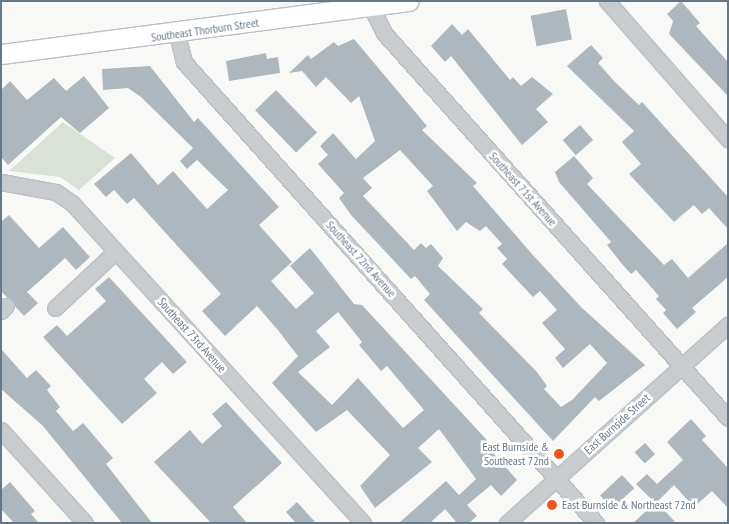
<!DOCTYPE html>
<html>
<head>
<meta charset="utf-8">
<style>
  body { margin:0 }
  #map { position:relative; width:729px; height:524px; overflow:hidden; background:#f8f9f6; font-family:"PT Sans Narrow",sans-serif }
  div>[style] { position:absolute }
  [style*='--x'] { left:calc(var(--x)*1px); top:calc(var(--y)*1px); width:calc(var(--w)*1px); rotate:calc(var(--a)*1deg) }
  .green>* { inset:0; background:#dae1d6 }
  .building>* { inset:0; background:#aeb7bd; transform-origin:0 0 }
  .roads { filter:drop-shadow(1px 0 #bbbfc3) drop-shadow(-1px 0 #bbbfc3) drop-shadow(0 1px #bbbfc3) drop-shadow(0 -1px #bbbfc3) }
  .minor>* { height:15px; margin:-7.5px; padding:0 7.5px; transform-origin:7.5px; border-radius:7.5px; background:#c8cccf }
  .major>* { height:19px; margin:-9.5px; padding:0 9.5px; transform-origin:9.5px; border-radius:9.5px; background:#fff }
  .dots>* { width:14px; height:14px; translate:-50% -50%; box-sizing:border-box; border:2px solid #fff; border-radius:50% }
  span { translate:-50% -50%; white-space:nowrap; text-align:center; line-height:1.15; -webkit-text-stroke:5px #fff; paint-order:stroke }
  .street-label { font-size:12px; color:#657889 }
  .poi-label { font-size:12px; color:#657889 }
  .right { translate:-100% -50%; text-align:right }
  .left { translate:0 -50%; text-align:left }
  .frame { position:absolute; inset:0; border:2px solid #657889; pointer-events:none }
</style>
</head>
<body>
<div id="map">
  <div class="green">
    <div style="clip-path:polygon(63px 122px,115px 158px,79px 190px,60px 177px,9px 171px)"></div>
  </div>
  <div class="building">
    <div style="clip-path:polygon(681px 1px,700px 23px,696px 26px,728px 62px,728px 96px,669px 34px,673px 21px,667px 14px)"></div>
    <div style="left:566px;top:9px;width:31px;height:36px;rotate:79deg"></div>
    <div style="clip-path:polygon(452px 24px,462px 35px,468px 29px,510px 80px,513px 77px,521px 86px,532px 77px,553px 94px,536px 109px,548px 122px,522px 145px,451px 56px,445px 62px,431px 46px)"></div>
    <div style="clip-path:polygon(evenodd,354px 39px,427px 126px,422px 130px,477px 183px,473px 186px,532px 254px,581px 307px,645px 365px,599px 401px,595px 397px,553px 441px,424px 300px,430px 294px,415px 276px,411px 279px,351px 215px,339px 198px,344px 193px,318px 164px,328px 155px,320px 146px,333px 133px,356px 159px,375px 141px,359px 96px,351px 103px,326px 77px,316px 87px,302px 71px,289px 73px,308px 55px,311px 59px,334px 42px,338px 46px,354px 39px,400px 150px,433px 186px,427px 191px,457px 231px,466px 222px,480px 231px,486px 226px,502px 244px,497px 248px,507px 259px,502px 264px,533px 297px,540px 291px,557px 310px,542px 323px,565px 349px,555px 358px,563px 368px,590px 344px,607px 363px,572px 400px,561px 407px,544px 389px,547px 386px,537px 372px,479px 313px,483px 309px,438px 266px,443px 258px,431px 244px,426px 248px,421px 243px,414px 250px,363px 196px,372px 188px,363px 178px,400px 150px)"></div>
    <div style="clip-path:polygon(591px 45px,603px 58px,598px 63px,615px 82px,639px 105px,642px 102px,728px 197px,728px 229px,709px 208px,702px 214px,694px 205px,674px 222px,629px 174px,641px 164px,622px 142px,634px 131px,567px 66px)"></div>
    <div style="clip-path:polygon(266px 53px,267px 59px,278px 57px,280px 73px,229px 81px,226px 61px)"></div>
    <div style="clip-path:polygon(evenodd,150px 66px,194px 122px,198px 118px,279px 207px,259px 225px,292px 262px,271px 281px,296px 309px,314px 293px,290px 266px,310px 248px,354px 304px,362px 305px,497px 451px,494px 454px,517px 480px,501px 496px,491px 485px,467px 505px,477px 516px,469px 523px,457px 523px,445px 509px,430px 523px,399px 523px,446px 481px,459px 495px,476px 479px,439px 429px,418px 448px,432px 462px,375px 508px,360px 486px,390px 455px,347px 410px,316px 432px,272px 383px,298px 356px,277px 329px,257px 306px,225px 336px,202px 311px,221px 294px,134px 198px,127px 204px,114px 190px,106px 197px,94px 184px,131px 153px,158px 185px,173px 171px,207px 209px,228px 190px,197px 160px,187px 169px,180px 161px,193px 148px,141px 97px,128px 88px,103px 90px,102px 69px,150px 66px,338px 312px,362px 342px,359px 345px,381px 371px,387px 366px,424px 410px,403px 428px,358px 378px,332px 405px,298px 372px,330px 347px,316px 331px,338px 312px)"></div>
    <div style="clip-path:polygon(84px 76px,109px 108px,80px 133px,61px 117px,8px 165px,1px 157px,1px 90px,10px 81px,27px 100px,54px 78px,66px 91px)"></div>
    <div style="left:276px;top:90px;width:59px;height:29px;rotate:46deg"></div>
    <div style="left:580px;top:125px;width:20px;height:23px;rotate:49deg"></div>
    <div style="clip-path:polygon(574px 156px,593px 178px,587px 184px,664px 265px,672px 259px,688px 278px,728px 243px,728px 277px,692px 308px,696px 312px,677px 329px,663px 313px,666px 310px,656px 299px,659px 296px,636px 270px,631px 274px,622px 264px,607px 245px,611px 242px,559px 182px,555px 172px)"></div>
    <div style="clip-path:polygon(9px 215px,39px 248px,63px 227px,90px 257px,76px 270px,65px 258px,43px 278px,27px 292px,38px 303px,24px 316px,1px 291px,1px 222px)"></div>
    <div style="clip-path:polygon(109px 277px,187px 362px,173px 374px,162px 362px,144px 379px,157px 393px,122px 424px,43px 337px,57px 325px,67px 336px,106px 301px,95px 289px)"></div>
    <div style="clip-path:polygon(1px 349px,27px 378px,36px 370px,51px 386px,47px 390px,60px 407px,56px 411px,73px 431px,83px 423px,113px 458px,106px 464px,152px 523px,122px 523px,43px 426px,1px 389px)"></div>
    <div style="clip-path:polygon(226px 402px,282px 463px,233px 507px,247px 523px,211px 523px,154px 462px,190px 430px,202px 444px,222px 426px,212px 414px)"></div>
    <div style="clip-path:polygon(691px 419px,706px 436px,702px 440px,728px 468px,728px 508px,712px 491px,694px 507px,674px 485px,657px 502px,676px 523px,633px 523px,655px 503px,636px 484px,647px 474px,657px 484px,683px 460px,667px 442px)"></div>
    <div style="left:645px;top:443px;width:15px;height:14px;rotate:48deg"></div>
    <div style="left:622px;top:475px;width:18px;height:30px;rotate:47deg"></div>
    <div style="clip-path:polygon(10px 482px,35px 511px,31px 514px,39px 523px,14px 523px,1px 509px,1px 490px)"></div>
    <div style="clip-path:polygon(297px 502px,316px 523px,296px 523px,286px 512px)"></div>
  </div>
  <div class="roads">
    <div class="minor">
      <div style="--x:607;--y:1;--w:184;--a:48.8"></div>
      <div style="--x:371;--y:7;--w:29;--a:63"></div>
      <div style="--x:384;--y:33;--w:516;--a:48.22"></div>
      <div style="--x:177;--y:34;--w:29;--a:76"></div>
      <div style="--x:184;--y:62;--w:618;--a:48.21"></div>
      <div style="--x:1;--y:182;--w:56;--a:10.3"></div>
      <div style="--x:56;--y:192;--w:19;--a:35"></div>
      <div style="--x:72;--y:203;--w:433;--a:47.7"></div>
      <div style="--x:55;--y:308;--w:83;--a:-43.1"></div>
      <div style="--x:1;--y:311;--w:7;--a:-45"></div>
      <div style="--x:1;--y:430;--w:125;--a:47.9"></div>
      <div style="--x:507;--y:523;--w:297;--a:-41.9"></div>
    </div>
    <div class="major">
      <div style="--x:1;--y:54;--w:411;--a:-7.4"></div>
    </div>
  </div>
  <div class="dots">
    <div style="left:559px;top:454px;background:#ef541f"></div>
    <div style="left:552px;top:505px;background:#ef541f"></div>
  </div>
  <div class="street-label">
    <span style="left:205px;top:30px;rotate:-8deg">Southeast Thorburn Street</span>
    <span style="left:523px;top:189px;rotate:48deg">Southeast 71st Avenue</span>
    <span style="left:361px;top:259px;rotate:48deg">Southeast 72nd Avenue</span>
    <span style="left:192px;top:335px;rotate:48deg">Southeast 73rd Avenue</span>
    <span style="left:617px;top:424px;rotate:-42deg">East Burnside Street</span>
  </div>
  <div class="poi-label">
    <span class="right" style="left:549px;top:454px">East Burnside &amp;<br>Southeast 72nd</span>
    <span class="left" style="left:562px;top:505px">East Burnside &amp; Northeast 72nd</span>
  </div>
  <div class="frame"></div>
</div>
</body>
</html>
